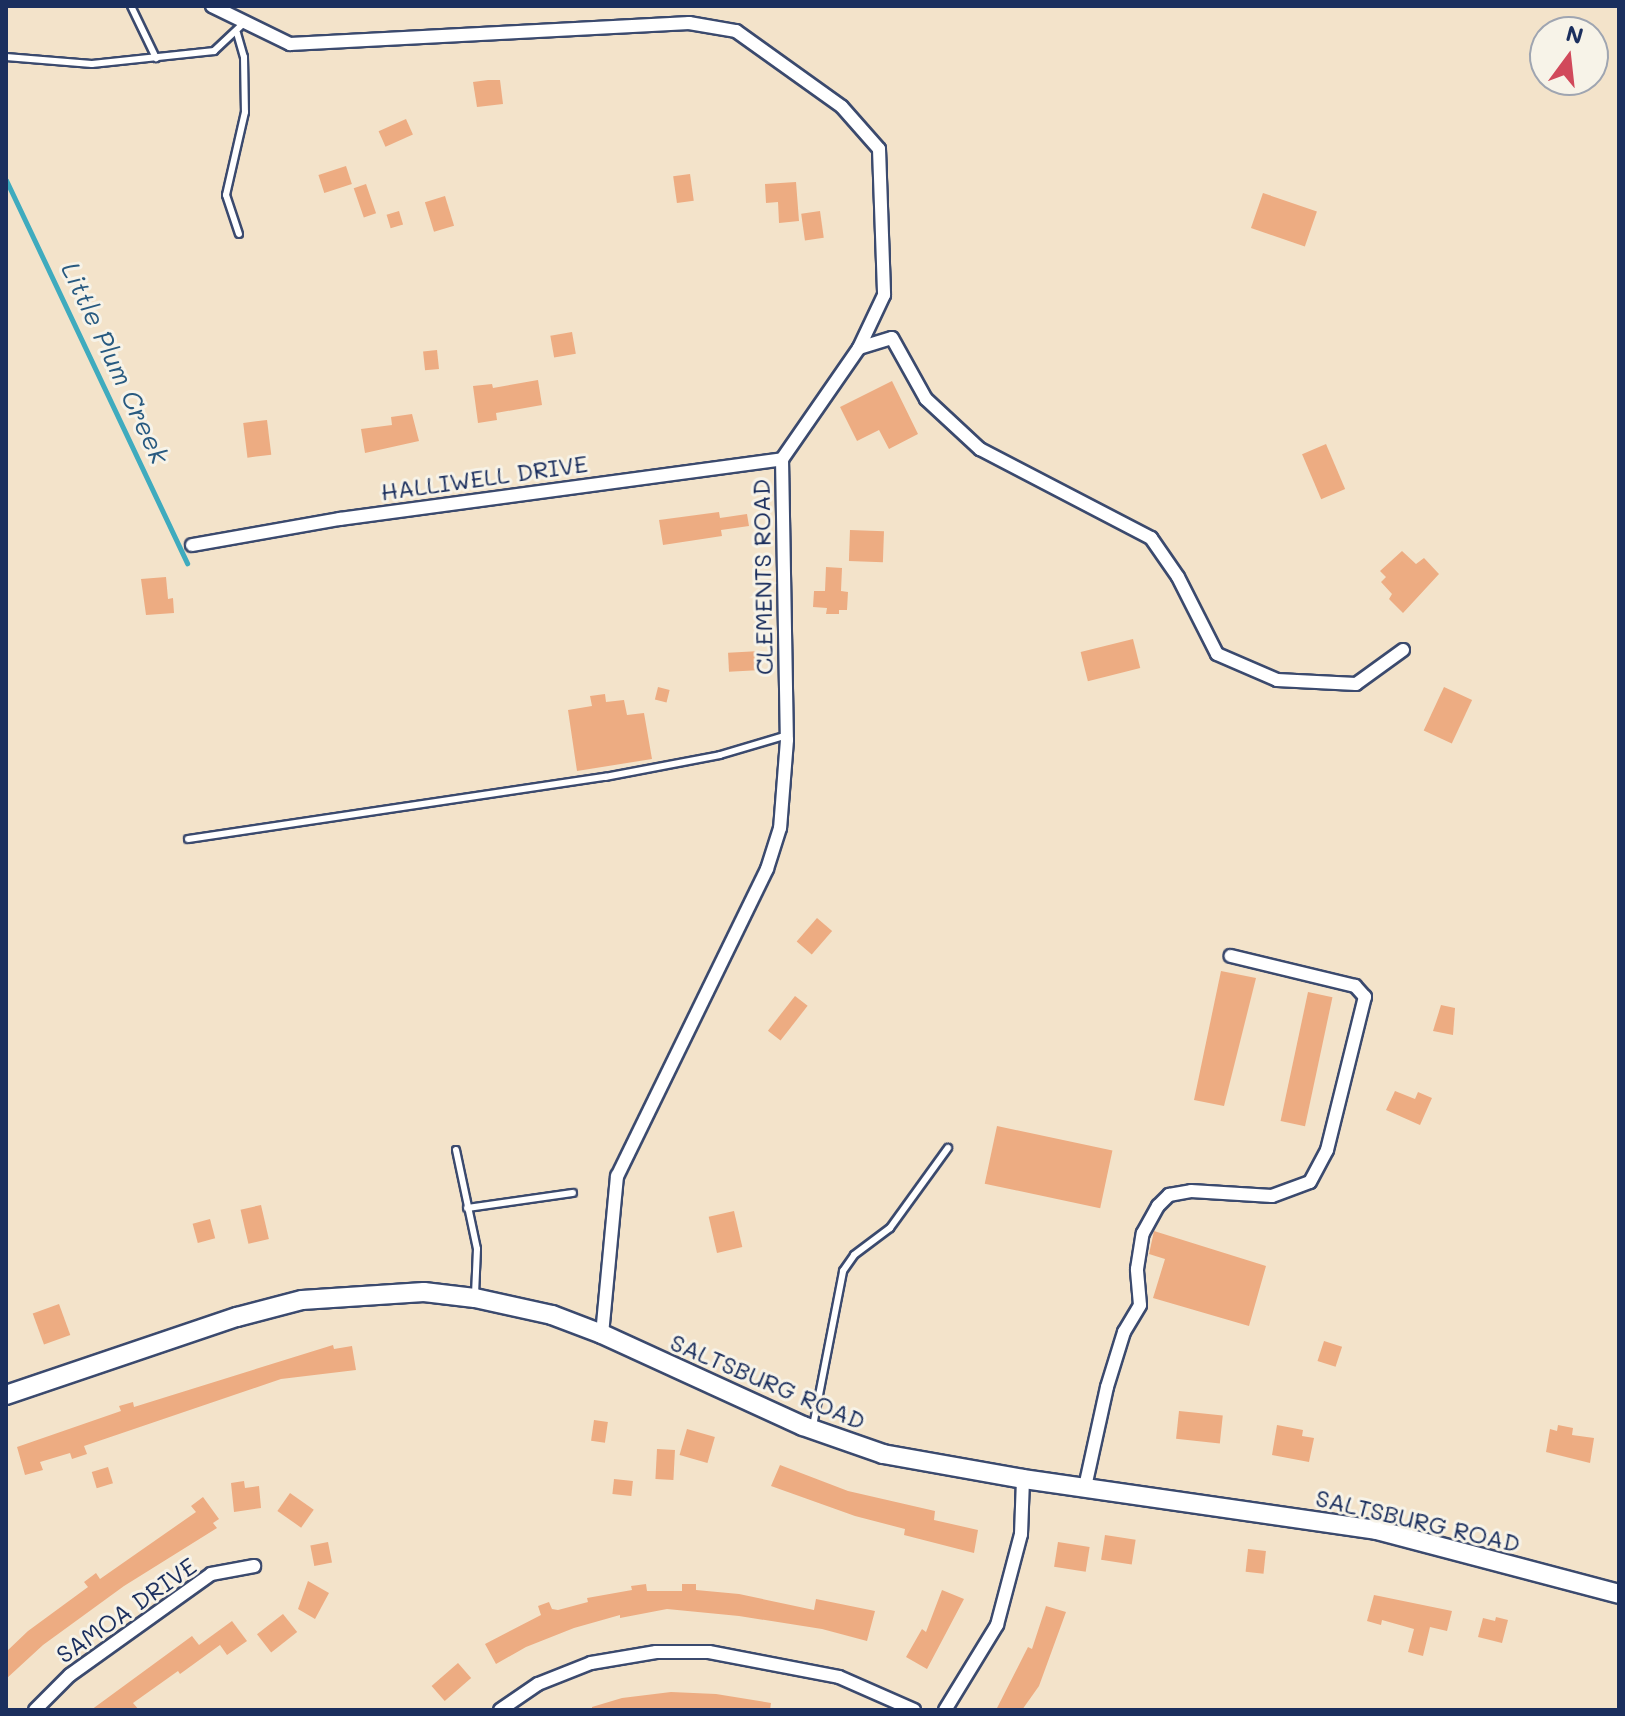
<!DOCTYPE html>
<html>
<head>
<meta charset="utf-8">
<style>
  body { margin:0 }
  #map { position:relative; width:1625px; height:1716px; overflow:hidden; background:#f3e3ca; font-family:Mali,sans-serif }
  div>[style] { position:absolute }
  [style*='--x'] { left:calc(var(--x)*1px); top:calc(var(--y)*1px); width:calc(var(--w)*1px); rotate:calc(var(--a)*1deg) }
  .stream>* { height:5px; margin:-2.5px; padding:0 2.5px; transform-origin:2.5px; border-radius:2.5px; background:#3fabbe }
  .building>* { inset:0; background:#edac82; transform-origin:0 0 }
  .roads { filter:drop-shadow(2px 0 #3b4a6e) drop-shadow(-2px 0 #3b4a6e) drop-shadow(0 2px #3b4a6e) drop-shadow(0 -2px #3b4a6e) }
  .lane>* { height:6px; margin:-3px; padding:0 3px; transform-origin:3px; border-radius:3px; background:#fff }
  .street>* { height:12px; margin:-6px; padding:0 6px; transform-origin:6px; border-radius:6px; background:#fff }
  .secondary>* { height:18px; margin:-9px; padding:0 9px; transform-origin:9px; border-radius:9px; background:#fff }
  span { translate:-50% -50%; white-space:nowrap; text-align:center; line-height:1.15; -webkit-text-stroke:6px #f7f3e8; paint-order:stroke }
  .street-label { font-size:24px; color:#1b2f5e }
  .water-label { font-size:26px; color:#285a80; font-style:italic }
  .frame { position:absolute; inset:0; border:8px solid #1b2f5e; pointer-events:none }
  .north { position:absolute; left:1529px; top:16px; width:80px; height:80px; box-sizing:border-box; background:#f7f3e8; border:2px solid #9fa5b1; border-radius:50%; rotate:15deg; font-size:22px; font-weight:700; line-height:32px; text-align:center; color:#1b2f5e }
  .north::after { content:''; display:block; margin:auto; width:28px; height:36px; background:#d1495b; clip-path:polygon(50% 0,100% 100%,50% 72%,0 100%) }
</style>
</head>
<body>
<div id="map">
  <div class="stream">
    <div style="--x:6;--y:180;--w:424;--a:64.7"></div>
  </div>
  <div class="building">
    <div style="clip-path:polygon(488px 80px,500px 80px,503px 104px,477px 107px,473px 82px)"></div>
    <div style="left:406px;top:119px;width:17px;height:30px;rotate:66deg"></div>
    <div style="left:346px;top:166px;width:19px;height:29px;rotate:72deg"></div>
    <div style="left:690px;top:174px;width:27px;height:17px;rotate:82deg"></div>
    <div style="clip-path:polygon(796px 182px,799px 221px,779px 223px,778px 202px,766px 203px,765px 184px)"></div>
    <div style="left:366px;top:184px;width:31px;height:13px;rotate:71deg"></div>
    <div style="left:1263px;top:193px;width:57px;height:37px;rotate:19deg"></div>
    <div style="left:445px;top:196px;width:31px;height:21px;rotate:73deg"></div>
    <div style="left:399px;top:211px;width:14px;height:13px;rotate:73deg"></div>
    <div style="left:820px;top:211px;width:27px;height:19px;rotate:82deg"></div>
    <div style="left:572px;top:332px;width:22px;height:22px;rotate:80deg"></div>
    <div style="left:437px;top:350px;width:19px;height:14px;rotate:84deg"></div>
    <div style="clip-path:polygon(538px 380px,542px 405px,496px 413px,497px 420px,478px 423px,473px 386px,492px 384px,493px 388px)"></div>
    <div style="clip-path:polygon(892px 381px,918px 434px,889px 449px,879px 430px,857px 441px,840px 407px)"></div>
    <div style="clip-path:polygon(412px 414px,419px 441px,365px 453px,361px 429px,392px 425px,391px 417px)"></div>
    <div style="left:267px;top:420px;width:35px;height:24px;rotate:83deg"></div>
    <div style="left:1326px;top:444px;width:49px;height:26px;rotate:67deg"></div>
    <div style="clip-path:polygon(719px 512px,720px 518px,747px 514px,749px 526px,721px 530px,722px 536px,663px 545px,659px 520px)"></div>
    <div style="left:850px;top:530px;width:34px;height:31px;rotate:2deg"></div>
    <div style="clip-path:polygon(1402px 551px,1416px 564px,1424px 558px,1439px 574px,1403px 613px,1389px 599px,1392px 594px,1381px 582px,1386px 577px,1380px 571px)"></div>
    <div style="clip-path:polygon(826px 567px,842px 568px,841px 591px,848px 592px,847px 610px,839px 610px,839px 614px,826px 614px,827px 608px,813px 607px,814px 591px,825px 591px)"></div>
    <div style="clip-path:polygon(166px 577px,168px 599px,173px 598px,174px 613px,146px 615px,141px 579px)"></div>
    <div style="left:1133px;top:639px;width:30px;height:54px;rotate:76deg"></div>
    <div style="left:760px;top:651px;width:19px;height:32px;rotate:87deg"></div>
    <div style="left:658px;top:687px;width:12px;height:13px;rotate:14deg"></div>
    <div style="left:1444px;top:687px;width:31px;height:48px;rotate:25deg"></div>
    <div style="clip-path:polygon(605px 694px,606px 702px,624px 700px,627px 715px,644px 713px,652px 759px,577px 771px,568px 710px,592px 706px,590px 696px)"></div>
    <div style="left:817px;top:918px;width:20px;height:31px;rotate:41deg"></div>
    <div style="clip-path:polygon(1221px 971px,1256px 978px,1224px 1106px,1194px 1100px)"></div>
    <div style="left:1308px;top:992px;width:25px;height:132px;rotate:12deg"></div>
    <div style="left:795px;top:996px;width:16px;height:44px;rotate:38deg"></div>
    <div style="clip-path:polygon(1441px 1005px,1455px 1008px,1453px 1035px,1433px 1031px)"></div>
    <div style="clip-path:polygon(1395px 1091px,1415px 1099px,1418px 1092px,1432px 1098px,1420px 1125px,1386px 1110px)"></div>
    <div style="left:997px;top:1126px;width:118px;height:59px;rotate:12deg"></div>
    <div style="left:261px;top:1205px;width:35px;height:21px;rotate:77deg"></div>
    <div style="left:734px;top:1211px;width:37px;height:26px;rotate:77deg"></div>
    <div style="left:210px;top:1219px;width:20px;height:18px;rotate:75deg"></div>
    <div style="clip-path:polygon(1154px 1231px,1266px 1266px,1249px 1326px,1153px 1298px,1165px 1259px,1149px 1254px)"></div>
    <div style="left:59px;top:1304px;width:33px;height:28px;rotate:70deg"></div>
    <div style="left:1324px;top:1341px;width:19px;height:21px;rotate:18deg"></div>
    <div style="clip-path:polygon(333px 1345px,334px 1349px,352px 1346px,356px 1370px,281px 1379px,84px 1446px,87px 1454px,72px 1459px,70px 1453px,40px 1462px,43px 1470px,25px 1475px,17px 1447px,121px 1411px,119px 1406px,133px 1402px,134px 1407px)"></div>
    <div style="left:1179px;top:1411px;width:44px;height:28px;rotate:6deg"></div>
    <div style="left:594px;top:1420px;width:14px;height:21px;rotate:8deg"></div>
    <div style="clip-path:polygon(1277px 1425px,1303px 1430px,1302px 1436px,1314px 1438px,1309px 1462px,1272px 1455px)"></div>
    <div style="clip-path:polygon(1558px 1425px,1573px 1428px,1572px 1435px,1594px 1438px,1590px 1463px,1546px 1452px,1550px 1429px,1557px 1431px)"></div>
    <div style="left:687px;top:1429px;width:29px;height:27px;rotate:16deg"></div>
    <div style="left:657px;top:1449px;width:18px;height:30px;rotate:3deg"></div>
    <div style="clip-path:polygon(780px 1465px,848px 1491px,935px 1511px,934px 1520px,978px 1530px,974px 1553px,904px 1535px,905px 1529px,855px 1516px,771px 1486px)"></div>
    <div style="left:108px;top:1467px;width:17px;height:17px;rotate:73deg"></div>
    <div style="left:614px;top:1479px;width:19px;height:15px;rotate:6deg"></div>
    <div style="clip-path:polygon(244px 1481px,245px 1488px,259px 1486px,261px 1508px,234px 1512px,231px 1483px)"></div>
    <div style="left:290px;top:1493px;width:29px;height:22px;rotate:35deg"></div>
    <div style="clip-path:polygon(203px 1497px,219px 1519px,213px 1523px,217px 1528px,124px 1586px,43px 1645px,6px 1679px,6px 1652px,28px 1631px,88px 1587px,84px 1582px,96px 1573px,100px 1579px,196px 1512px,191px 1506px)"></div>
    <div style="left:1105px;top:1535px;width:31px;height:25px;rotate:9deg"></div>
    <div style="left:328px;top:1542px;width:21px;height:18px;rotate:79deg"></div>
    <div style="left:1058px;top:1542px;width:32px;height:25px;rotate:9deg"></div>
    <div style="left:1248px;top:1549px;width:18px;height:23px;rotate:6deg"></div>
    <div style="clip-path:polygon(308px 1581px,329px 1593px,315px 1619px,298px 1609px)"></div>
    <div style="clip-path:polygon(646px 1584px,647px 1591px,682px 1591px,682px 1584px,696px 1584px,696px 1590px,739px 1594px,814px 1610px,816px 1599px,875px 1611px,867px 1641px,822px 1629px,739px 1616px,667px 1609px,620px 1618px,620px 1615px,574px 1628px,526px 1647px,496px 1664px,485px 1644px,541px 1615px,538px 1606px,549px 1602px,552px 1609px,558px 1610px,588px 1602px,587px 1598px,632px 1590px,631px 1586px)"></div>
    <div style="clip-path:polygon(942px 1590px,964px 1599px,927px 1669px,906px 1657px,922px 1629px,926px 1632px)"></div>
    <div style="clip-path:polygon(1374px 1595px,1452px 1611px,1447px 1631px,1430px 1627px,1423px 1656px,1408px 1652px,1414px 1629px,1382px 1620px,1381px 1625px,1367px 1621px)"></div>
    <div style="clip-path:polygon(1046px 1606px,1066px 1612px,1039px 1686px,1022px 1710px,996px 1710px,1028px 1647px,1032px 1649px)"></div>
    <div style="left:283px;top:1614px;width:23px;height:33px;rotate:52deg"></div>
    <div style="clip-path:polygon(1496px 1617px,1508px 1620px,1502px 1643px,1478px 1637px,1483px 1618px,1495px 1621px)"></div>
    <div style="clip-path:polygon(232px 1621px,247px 1641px,227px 1655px,220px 1645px,180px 1674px,178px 1671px,133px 1703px,139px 1710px,91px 1710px,192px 1636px,199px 1645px)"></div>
    <div style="left:458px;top:1663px;width:20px;height:35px;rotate:49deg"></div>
    <div style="clip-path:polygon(671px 1692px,716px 1694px,771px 1703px,770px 1710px,592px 1710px,592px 1707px,622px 1698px)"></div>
  </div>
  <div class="roads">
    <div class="lane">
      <div style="--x:131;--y:6;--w:58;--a:64.3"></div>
      <div style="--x:237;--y:33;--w:25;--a:74"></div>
      <div style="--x:244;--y:57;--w:55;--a:89"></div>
      <div style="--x:245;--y:112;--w:85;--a:102.9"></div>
      <div style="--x:226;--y:195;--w:41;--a:71.6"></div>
      <div style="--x:6;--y:57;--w:86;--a:4.7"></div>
      <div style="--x:92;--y:64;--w:123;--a:-6.1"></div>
      <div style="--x:214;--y:51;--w:42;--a:-43.1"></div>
      <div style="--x:188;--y:839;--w:422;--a:-8.5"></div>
      <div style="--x:605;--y:777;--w:117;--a:-10.8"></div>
      <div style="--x:720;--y:755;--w:70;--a:-16.6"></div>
      <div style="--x:456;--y:1150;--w:101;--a:78"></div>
      <div style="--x:477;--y:1249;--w:45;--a:92.5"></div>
      <div style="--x:467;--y:1208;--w:107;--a:-8.1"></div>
      <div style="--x:813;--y:1426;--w:158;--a:-79"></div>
      <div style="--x:843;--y:1271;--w:19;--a:-55"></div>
      <div style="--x:854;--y:1255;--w:45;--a:-36.9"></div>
      <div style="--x:890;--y:1228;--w:99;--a:-54.1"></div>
    </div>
    <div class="street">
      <div style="--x:212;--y:6;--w:87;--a:26"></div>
      <div style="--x:290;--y:44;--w:400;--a:-3"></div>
      <div style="--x:689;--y:23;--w:48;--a:9.7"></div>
      <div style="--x:736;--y:31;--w:130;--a:35.6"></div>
      <div style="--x:842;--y:107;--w:56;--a:48.6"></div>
      <div style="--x:879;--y:149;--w:146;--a:88"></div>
      <div style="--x:884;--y:295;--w:59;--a:115.3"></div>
      <div style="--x:859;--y:348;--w:135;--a:124.7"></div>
      <div style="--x:782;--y:459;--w:281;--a:89"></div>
      <div style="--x:787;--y:740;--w:88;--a:94.5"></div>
      <div style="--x:780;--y:828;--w:43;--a:107.6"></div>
      <div style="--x:767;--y:869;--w:342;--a:116"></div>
      <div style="--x:617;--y:1176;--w:159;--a:95.4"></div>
      <div style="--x:859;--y:348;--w:34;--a:-17"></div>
      <div style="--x:892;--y:338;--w:70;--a:60.9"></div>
      <div style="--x:926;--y:399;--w:74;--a:42.8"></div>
      <div style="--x:980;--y:449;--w:193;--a:27.5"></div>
      <div style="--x:1151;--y:538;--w:47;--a:55.3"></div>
      <div style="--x:1178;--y:577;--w:86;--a:63.1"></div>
      <div style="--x:1217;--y:654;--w:65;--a:23.4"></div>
      <div style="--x:1277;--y:680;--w:79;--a:2.9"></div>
      <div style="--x:1356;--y:684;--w:58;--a:-35.9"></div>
      <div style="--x:192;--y:545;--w:150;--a:-10"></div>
      <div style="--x:340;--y:519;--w:446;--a:-7.7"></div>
      <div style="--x:1085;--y:1487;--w:102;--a:-77.6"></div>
      <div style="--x:1107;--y:1387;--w:58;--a:-72.8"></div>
      <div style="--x:1124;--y:1332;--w:31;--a:-59"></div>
      <div style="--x:1140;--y:1305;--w:36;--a:-95"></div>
      <div style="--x:1137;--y:1269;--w:36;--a:-81"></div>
      <div style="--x:1143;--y:1233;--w:31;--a:-61"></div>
      <div style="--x:1158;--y:1206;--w:16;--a:-45"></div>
      <div style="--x:1169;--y:1195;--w:22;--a:-10"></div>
      <div style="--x:1191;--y:1191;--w:81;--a:3.5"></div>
      <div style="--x:1272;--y:1196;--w:40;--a:-20.2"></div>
      <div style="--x:1310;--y:1182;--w:36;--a:-62"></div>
      <div style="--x:1327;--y:1150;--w:158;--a:-76.1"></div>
      <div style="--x:1365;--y:997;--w:15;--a:-132"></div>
      <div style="--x:1355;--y:986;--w:128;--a:-166.4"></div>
      <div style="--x:35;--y:1710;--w:49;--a:-45"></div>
      <div style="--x:70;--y:1675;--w:173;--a:-35.6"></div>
      <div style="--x:211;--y:1574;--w:44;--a:-10.5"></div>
      <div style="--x:500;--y:1710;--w:46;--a:-34.4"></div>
      <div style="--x:538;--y:1684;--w:57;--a:-21.6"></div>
      <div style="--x:591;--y:1663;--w:66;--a:-9.6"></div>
      <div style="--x:656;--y:1652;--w:53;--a:0"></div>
      <div style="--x:709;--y:1652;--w:132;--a:10.9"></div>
      <div style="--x:839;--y:1677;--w:82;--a:23.7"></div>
      <div style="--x:945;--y:1710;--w:100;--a:-58.5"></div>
      <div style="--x:997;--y:1625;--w:94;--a:-75.2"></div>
      <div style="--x:1021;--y:1534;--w:55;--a:-87.9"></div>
    </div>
    <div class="secondary">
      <div style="--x:6;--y:1395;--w:244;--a:-18.7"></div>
      <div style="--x:237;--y:1317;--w:67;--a:-14.7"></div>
      <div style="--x:302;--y:1300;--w:122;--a:-3.8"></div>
      <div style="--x:424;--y:1292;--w:51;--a:6.7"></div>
      <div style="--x:475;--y:1298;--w:79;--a:12.4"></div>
      <div style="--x:552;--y:1315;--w:53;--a:20.8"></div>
      <div style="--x:602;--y:1334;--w:221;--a:24.6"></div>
      <div style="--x:803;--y:1426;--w:85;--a:19.3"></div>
      <div style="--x:883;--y:1454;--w:142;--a:10.1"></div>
      <div style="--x:1023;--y:1479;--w:358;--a:8.2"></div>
      <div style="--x:1377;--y:1530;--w:250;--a:14.8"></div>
    </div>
  </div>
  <div class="street-label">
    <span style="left:484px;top:477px;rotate:-8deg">HALLIWELL DRIVE</span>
    <span style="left:762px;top:577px;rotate:-91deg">CLEMENTS ROAD</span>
    <span style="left:768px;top:1381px;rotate:23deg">SALTSBURG ROAD</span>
    <span style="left:1418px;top:1520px;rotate:13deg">SALTSBURG ROAD</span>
    <span style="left:126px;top:1610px;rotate:-35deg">SAMOA DRIVE</span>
  </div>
  <div class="water-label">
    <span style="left:115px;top:363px;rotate:65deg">Little Plum Creek</span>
  </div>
  <div class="frame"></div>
  <div class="north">N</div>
</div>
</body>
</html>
